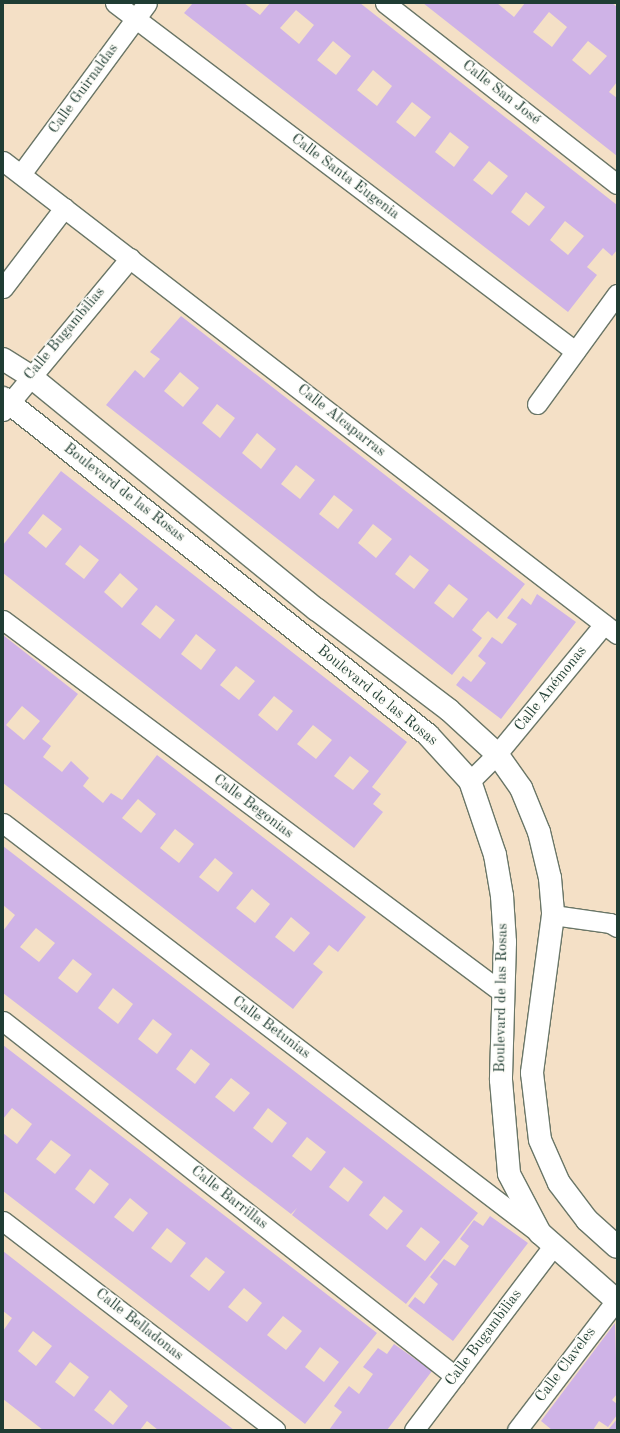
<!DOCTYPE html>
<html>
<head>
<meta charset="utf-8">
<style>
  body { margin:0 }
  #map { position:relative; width:620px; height:1433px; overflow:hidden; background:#f4e0c6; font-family:"Old Standard TT",serif }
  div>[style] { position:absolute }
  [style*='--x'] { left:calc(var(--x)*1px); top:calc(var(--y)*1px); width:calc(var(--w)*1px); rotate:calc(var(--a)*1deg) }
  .building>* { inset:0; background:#cfb3e7 }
  .roads { filter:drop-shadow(1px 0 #6a7667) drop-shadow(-1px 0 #6a7667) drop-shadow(0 1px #6a7667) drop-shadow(0 -1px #6a7667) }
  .minor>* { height:19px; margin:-9.5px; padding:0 9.5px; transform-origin:9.5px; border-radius:9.5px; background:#fff }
  .tertiary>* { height:22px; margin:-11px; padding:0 11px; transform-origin:11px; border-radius:11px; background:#fff }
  span { translate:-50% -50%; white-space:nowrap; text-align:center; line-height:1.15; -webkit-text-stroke:3px #fdfcf7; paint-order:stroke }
  .street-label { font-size:15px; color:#1f3d34 }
  .frame { position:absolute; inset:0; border:4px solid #1f3d34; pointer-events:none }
</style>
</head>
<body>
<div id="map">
  <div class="building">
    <div style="clip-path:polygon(evenodd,193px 3px,244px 3px,260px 15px,270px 3px,360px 3px,617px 205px,617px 250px,612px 256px,603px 248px,587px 267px,597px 275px,568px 312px,184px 13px,193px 3px,296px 10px,314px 25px,299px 44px,280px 28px,296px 10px,193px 3px,333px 41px,351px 56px,336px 75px,317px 60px,333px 41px,193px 3px,373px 70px,392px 86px,377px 106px,357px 90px,373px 70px,193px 3px,412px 102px,431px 117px,415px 137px,396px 122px,412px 102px,193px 3px,450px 132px,469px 147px,454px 167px,435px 152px,450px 132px,193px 3px,489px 161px,508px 176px,492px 195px,473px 180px,489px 161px,193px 3px,526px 192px,545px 207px,529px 226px,511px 212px,526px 192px,193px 3px,565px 221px,584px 236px,568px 255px,550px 240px,565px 221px)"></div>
    <div style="clip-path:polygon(evenodd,423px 3px,497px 3px,514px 17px,525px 3px,612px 3px,617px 7px,617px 82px,609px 92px,617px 98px,617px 156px,423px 3px,549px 12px,567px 27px,552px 47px,533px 32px,549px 12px,423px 3px,588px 41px,607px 56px,590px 75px,572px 60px,588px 41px)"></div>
    <div style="clip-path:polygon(evenodd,181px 316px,525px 584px,497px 619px,488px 611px,479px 621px,472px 630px,482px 638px,452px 675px,106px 405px,135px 370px,144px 378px,153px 367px,160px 359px,150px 352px,181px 316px,180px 372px,199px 388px,183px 407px,164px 391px,180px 372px,181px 316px,217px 404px,235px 418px,220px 438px,202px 423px,217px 404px,181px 316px,257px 433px,276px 449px,261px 469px,242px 453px,257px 433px,181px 316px,296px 465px,315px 480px,300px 499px,281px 484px,296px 465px,181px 316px,334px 495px,353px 510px,338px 529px,319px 514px,334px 495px,181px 316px,373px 524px,392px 539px,376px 558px,358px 543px,373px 524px,181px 316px,410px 555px,429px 570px,414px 589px,395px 574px,410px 555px,181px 316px,449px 584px,468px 599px,453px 618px,434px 603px,449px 584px)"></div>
    <div style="clip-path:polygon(evenodd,61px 471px,407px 742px,372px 787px,381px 794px,373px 804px,383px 812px,354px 848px,3px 573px,3px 545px,61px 471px,43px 514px,62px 529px,46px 548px,28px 533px,43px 514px,61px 471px,80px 545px,99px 560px,84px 579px,65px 564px,80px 545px,61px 471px,120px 573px,138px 589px,122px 608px,104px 592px,120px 573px,61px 471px,156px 605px,175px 620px,160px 639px,141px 624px,156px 605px,61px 471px,196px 634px,216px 650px,201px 670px,181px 654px,196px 634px,61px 471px,236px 666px,255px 681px,239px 700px,220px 685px,236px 666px,61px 471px,274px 696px,293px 711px,277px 731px,258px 715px,274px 696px,61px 471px,313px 725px,332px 740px,316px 759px,297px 744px,313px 725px,61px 471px,350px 756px,369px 771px,353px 790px,334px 776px,350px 756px)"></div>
    <div style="clip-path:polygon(537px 594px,576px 622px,501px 719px,456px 685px,463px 676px,471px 682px,486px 663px,478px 656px,492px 637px,502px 644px,517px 624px,507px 618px,522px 598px,531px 605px)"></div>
    <div style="clip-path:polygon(evenodd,3px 635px,78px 694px,42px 739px,51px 746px,43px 757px,52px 764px,62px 772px,71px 761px,89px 778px,83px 786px,103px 803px,111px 793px,122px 800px,157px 755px,366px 917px,338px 952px,329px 945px,321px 955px,313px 964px,323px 972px,293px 1009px,3px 783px,3px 635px,22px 706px,40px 721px,24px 740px,6px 725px,22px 706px,3px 635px,138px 799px,156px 814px,141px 833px,122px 818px,138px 799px,3px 635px,175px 829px,194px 844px,179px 863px,160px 848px,175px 829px,3px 635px,215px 858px,233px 873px,218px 892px,199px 877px,215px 858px,3px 635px,252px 889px,270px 904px,255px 923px,236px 908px,252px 889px,3px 635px,291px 917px,310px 933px,294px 952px,275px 937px,291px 917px)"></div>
    <div style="clip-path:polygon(evenodd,3px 846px,478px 1213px,406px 1304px,292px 1215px,297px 1208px,291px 1214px,3px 993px,3px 931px,15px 915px,3px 905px,3px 846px,36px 928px,55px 943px,39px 962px,20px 947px,36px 928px,3px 846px,73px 959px,92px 974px,77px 993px,58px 978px,73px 959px,3px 846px,113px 988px,133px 1004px,118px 1024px,98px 1008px,113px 988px,3px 846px,153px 1019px,172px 1034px,157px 1054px,138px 1039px,153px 1019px,3px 846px,191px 1049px,210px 1064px,195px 1084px,176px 1069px,191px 1049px,3px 846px,231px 1078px,250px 1093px,234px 1112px,215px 1097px,231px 1078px,3px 846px,268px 1108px,287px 1123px,272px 1143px,253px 1128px,268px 1108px,3px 846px,307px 1137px,326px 1152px,311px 1171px,292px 1156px,307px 1137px,3px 846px,344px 1167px,363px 1182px,348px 1202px,329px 1187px,344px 1167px,3px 846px,384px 1196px,403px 1211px,387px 1230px,369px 1215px,384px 1196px,3px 846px,421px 1227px,440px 1242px,425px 1261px,406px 1246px,421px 1227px)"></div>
    <div style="clip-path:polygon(evenodd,3px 1045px,377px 1333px,305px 1424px,190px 1335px,196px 1328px,190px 1335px,3px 1191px,3px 1133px,17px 1144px,32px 1124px,12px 1108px,3px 1119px,3px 1045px,51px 1140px,71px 1155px,55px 1174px,36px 1159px,51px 1140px,3px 1045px,90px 1169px,109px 1184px,94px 1204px,75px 1189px,90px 1169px,3px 1045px,130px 1198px,148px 1213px,133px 1232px,114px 1217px,130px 1198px,3px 1045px,167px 1228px,186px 1243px,171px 1263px,151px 1248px,167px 1228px,3px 1045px,206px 1257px,225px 1272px,209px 1291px,190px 1276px,206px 1257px,3px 1045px,244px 1288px,262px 1303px,247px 1322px,228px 1307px,244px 1288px,3px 1045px,283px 1316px,302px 1331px,286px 1350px,267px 1335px,283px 1316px,3px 1045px,320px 1347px,339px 1362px,324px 1382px,305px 1367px,320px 1347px)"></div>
    <div style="clip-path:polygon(490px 1216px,528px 1243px,453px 1341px,408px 1306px,415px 1297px,424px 1304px,438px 1284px,430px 1277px,444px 1259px,455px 1266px,469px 1246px,460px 1239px,474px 1220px,483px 1226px)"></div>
    <div style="clip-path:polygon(evenodd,3px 1251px,109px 1334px,234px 1430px,158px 1430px,147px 1421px,140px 1430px,43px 1430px,3px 1399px,3px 1331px,12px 1318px,3px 1311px,3px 1251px,33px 1331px,52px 1346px,36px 1366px,18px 1351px,33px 1331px,3px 1251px,70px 1362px,89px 1377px,74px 1397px,55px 1382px,70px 1362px,3px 1251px,110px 1390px,128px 1406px,113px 1425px,94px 1410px,110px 1390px)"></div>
    <div style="clip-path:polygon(615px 1323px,617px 1394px,612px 1400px,617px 1404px,617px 1415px,608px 1427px,599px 1421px,593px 1430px,552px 1430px,541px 1421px)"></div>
    <div style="clip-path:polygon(394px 1344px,432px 1371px,387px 1430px,329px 1430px,342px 1412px,334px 1406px,341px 1396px,349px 1386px,359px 1394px,373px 1374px,363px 1367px,378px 1348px,387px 1354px)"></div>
    <div style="clip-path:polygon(617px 1419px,617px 1430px,608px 1430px)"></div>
  </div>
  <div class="roads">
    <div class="minor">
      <div style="--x:115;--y:3;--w:577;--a:37.11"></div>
      <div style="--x:385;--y:3;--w:294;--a:38"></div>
      <div style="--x:3;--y:161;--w:775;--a:37.61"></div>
      <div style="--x:21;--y:174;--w:212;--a:-53.6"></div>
      <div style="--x:3;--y:288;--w:101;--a:-52.7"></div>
      <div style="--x:537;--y:404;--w:136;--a:-54"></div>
      <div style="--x:3;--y:411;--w:199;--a:-50.3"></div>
      <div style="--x:3;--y:620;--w:624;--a:36.72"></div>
      <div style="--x:470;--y:781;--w:38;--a:-45"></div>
      <div style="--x:497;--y:754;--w:168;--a:-50.5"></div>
      <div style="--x:3;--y:823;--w:675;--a:37.41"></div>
      <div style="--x:553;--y:915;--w:58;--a:8"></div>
      <div style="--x:610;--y:923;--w:8;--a:30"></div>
      <div style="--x:3;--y:1021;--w:575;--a:38.15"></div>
      <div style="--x:3;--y:1221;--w:343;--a:37.5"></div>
      <div style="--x:414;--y:1430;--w:232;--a:-52.9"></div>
      <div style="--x:517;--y:1430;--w:165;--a:-52.6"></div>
    </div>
    <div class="tertiary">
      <div style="--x:3;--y:359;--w:32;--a:32"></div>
      <div style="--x:30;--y:376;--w:369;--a:39.2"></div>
      <div style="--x:316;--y:609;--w:167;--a:37.2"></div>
      <div style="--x:449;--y:710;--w:65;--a:42.5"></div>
      <div style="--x:497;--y:754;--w:42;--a:54.8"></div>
      <div style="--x:521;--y:788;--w:48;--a:67.8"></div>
      <div style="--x:539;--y:832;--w:47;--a:76.6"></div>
      <div style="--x:550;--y:878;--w:37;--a:85"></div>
      <div style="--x:553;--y:915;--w:159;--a:97.6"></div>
      <div style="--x:532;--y:1073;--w:67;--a:83.2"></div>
      <div style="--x:540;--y:1140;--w:47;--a:66.2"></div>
      <div style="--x:559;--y:1183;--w:46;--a:52.9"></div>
      <div style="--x:587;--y:1220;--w:40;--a:42"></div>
      <div style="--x:3;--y:398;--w:542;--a:38.41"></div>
      <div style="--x:428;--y:735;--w:62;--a:47.6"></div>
      <div style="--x:470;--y:781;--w:78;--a:71.3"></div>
      <div style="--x:495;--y:855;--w:42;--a:80.3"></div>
      <div style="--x:502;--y:896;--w:46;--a:86.3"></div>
      <div style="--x:505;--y:942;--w:138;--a:91.7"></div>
      <div style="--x:501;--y:1080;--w:94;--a:85.1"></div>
      <div style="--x:509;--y:1174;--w:67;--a:62.3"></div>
      <div style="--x:540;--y:1233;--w:103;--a:41.4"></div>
    </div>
  </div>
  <div class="street-label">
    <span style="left:84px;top:89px;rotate:-54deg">Calle Guirnaldas</span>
    <span style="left:501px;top:93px;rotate:38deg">Calle San José</span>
    <span style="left:345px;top:177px;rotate:37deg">Calle Santa Eugenia</span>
    <span style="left:65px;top:334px;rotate:-50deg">Calle Bugambilias</span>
    <span style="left:341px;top:421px;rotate:38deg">Calle Alcaparras</span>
    <span style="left:124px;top:493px;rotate:38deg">Boulevard de las Rosas</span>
    <span style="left:551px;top:689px;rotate:-51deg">Calle Anémonas</span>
    <span style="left:377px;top:696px;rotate:39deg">Boulevard de las Rosas</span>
    <span style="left:253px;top:807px;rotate:37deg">Calle Begonias</span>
    <span style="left:502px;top:998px;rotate:-89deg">Boulevard de las Rosas</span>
    <span style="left:271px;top:1028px;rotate:37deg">Calle Betunias</span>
    <span style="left:229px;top:1198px;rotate:38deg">Calle Barrillas</span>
    <span style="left:139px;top:1325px;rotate:38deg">Calle Belladonas</span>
    <span style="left:484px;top:1338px;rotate:-53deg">Calle Bugambilias</span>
    <span style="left:566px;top:1365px;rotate:-53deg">Calle Claveles</span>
  </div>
  <div class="frame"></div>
</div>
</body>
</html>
